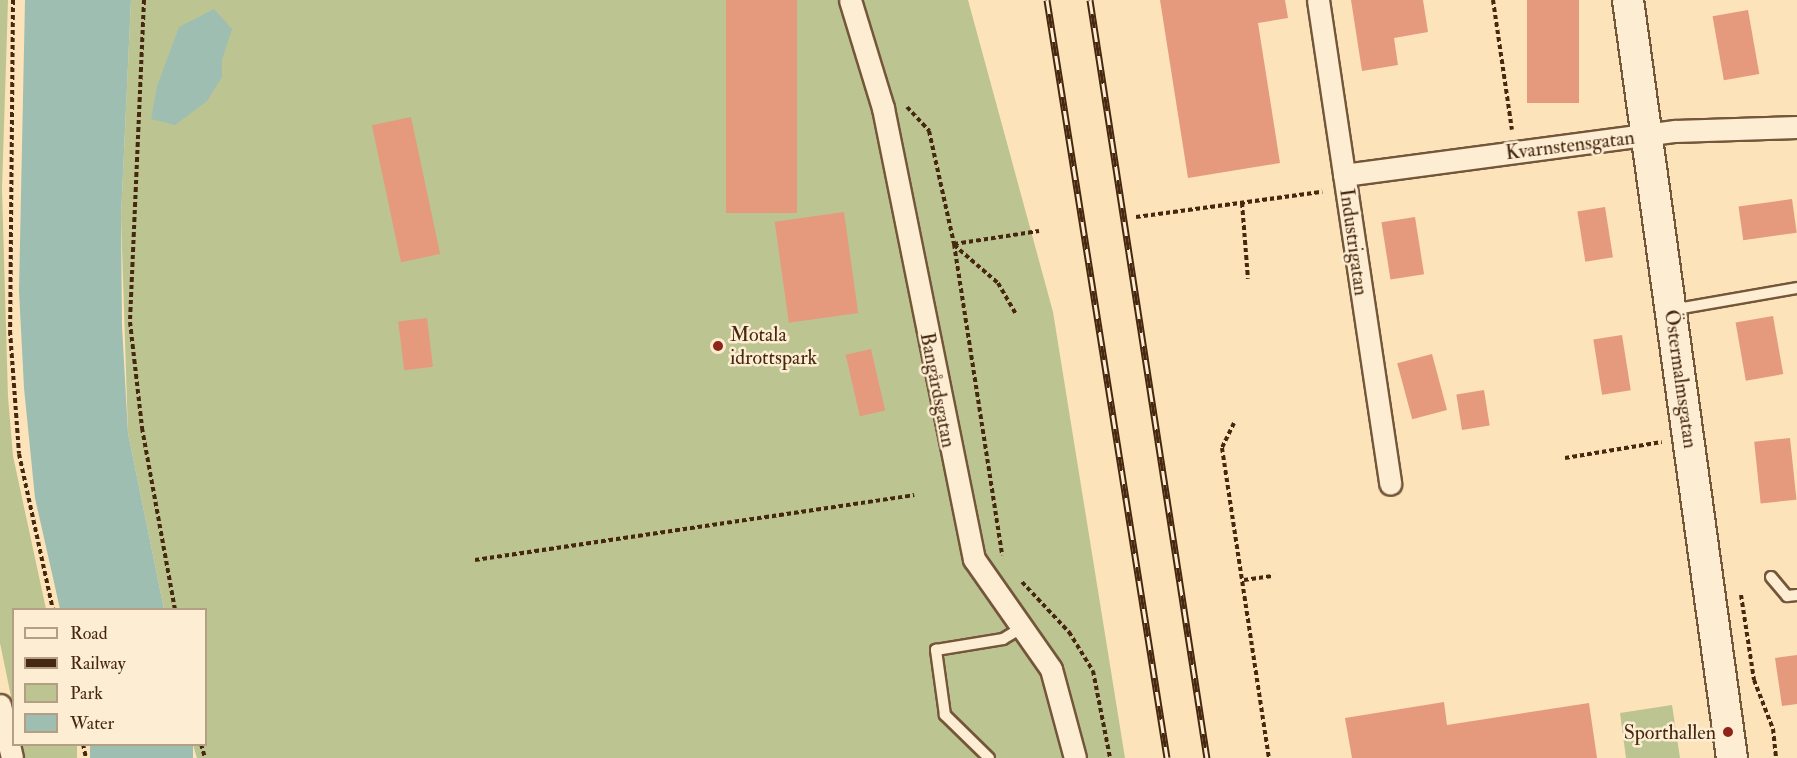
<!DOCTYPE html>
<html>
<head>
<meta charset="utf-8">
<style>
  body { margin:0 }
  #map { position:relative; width:1797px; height:758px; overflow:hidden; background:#fce3b9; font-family:"IM FELL Double Pica",serif }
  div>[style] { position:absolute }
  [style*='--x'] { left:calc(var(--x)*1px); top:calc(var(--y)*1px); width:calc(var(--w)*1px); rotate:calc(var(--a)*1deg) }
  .green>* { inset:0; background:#bcc491; transform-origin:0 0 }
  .water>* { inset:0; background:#9fbeb2; transform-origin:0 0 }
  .building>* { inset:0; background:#e59a7e; transform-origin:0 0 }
  .path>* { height:4px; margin-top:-2px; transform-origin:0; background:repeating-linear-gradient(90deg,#462710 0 4.5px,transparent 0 7.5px) }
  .roads { filter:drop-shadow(2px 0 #74563a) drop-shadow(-2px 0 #74563a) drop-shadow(0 2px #74563a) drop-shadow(0 -2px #74563a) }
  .lane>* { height:10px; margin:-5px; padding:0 5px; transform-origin:5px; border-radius:5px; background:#fdedd2 }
  .street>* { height:21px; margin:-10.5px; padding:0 10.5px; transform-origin:10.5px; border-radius:10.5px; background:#fdedd2 }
  .secondary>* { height:30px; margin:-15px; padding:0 15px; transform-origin:15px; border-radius:15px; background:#fdedd2 }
  .rail>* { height:7px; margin-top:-3.5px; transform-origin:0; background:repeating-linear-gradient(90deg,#fdedd2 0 14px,#462710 0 28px); box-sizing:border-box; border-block:2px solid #462710 }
  .dots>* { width:16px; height:16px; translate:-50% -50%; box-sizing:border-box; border:3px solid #fdedd2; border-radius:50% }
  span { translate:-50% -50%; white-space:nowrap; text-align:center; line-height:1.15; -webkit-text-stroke:5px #fdedd2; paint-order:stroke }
  .street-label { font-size:20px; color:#462710 }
  .poi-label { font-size:20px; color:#462710 }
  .left { translate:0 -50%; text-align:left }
  .right { translate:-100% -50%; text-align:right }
  .legend { position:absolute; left:12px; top:608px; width:195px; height:138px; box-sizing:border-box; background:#fdedd2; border:2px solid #b49e84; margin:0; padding:8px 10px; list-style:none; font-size:18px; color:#462710 }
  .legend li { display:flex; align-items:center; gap:12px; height:30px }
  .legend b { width:30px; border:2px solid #b49e84 }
</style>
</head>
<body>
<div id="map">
  <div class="green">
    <div style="clip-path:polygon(0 0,8px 0,2px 189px,8px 397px,13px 456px,46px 609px,14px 610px,13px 706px,0 643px)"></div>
    <div style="clip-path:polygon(131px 0,968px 0,1053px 312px,1125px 758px,197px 758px,193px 745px,206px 744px,206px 610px,164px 609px,128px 433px,121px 217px)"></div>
    <div style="clip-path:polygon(1672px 705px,1680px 758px,1626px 758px,1620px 713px)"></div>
    <div style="left:22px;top:745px;width:55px;height:13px"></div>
  </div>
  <div class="water">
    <div style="clip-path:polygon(25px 0,131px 0,121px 217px,122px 326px,128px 433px,164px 609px,60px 609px,35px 498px,24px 388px,19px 291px)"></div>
    <div style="clip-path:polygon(214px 9px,232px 29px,222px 60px,222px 77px,207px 101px,175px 125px,151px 119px,157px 86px,179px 27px)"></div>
    <div style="left:90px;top:745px;width:103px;height:13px"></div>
  </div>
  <div class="building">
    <div style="left:726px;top:0;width:71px;height:213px"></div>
    <div style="clip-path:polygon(1160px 0,1285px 0,1288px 18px,1258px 23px,1280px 163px,1188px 178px)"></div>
    <div style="clip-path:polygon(1351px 0,1423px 0,1428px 32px,1394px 38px,1398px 65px,1362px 71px)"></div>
    <div style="left:1527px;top:0;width:52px;height:103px"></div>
    <div style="left:1748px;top:10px;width:65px;height:36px;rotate:80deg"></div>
    <div style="left:411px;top:117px;width:140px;height:40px;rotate:78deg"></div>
    <div style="left:1792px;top:199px;width:34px;height:54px;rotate:82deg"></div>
    <div style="left:1605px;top:207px;width:51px;height:28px;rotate:81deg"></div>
    <div style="left:844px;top:212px;width:102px;height:70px;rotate:82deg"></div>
    <div style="left:1415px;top:217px;width:58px;height:34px;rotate:81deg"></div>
    <div style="left:1773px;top:316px;width:59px;height:38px;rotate:80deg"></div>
    <div style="left:427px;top:318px;width:49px;height:29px;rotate:83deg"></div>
    <div style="left:1622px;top:335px;width:56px;height:29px;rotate:81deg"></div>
    <div style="left:871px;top:349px;width:63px;height:26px;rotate:77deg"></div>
    <div style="left:1432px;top:354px;width:58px;height:36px;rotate:75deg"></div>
    <div style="left:1484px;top:390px;width:36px;height:28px;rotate:81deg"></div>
    <div style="left:1790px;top:438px;width:62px;height:36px;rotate:84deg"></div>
    <div style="clip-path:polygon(1797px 655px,1797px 704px,1782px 706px,1775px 658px)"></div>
    <div style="clip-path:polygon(1444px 702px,1447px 725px,1589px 703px,1597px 758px,1352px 758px,1345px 718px)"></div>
  </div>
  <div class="path">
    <div style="--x:13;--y:0;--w:331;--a:90.5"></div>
    <div style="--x:10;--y:331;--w:123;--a:85.8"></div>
    <div style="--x:19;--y:454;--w:160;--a:77.7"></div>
    <div style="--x:144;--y:0;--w:322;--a:92.5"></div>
    <div style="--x:130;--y:322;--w:107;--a:83.5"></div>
    <div style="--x:142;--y:428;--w:185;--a:79.7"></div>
    <div style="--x:1493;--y:0;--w:131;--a:81.7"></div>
    <div style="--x:907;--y:107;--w:33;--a:47"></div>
    <div style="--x:929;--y:131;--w:116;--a:77.5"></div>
    <div style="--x:954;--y:244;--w:315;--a:81.2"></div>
    <div style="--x:1242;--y:203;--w:76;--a:85.5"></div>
    <div style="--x:1136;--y:217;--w:188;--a:-7.7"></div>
    <div style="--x:954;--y:244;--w:86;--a:-8.7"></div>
    <div style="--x:954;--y:245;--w:58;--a:40.8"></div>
    <div style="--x:998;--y:283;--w:36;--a:60"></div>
    <div style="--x:1234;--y:423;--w:28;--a:116"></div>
    <div style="--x:1222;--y:448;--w:314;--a:81.4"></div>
    <div style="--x:1565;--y:458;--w:98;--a:-9.4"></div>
    <div style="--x:475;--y:560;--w:444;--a:-8.4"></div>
    <div style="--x:1244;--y:580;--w:30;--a:-8"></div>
    <div style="--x:1022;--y:582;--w:69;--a:46.8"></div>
    <div style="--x:1069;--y:632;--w:46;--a:58.4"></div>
    <div style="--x:1093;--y:671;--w:89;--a:78.9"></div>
    <div style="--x:1741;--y:595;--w:86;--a:81.3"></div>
    <div style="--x:1754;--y:680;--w:53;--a:68.8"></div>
    <div style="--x:1773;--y:729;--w:29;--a:84"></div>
    <div style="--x:83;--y:744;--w:14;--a:78"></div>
    <div style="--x:201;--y:744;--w:15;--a:74"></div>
  </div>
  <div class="roads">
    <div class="lane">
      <div style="--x:1671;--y:310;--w:128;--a:-9.9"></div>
      <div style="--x:1771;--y:577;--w:25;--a:50"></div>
      <div style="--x:1787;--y:596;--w:10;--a:-6"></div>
      <div style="--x:989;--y:758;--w:62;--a:-135.7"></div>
      <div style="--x:945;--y:715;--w:66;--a:-97.9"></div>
      <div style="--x:936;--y:650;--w:68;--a:-9.3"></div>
      <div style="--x:1003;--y:639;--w:23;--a:-31"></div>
    </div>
    <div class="street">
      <div style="--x:850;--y:0;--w:113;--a:73"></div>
      <div style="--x:883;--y:108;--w:460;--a:78.6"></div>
      <div style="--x:974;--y:559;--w:134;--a:55"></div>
      <div style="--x:1051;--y:669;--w:92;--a:74.9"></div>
      <div style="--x:1318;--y:0;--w:489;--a:81.5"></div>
      <div style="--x:1344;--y:175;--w:334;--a:-7.6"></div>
      <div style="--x:1675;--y:131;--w:122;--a:-1.9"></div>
      <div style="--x:0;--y:705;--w:54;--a:77.2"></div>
    </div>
    <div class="secondary">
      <div style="--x:1628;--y:0;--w:765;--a:82.19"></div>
    </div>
  </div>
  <div class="rail">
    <div style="--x:1047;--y:0;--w:767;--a:81"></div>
    <div style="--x:1090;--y:0;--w:767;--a:81.23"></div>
  </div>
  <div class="dots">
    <div style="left:718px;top:346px;background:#8f2418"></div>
    <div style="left:1728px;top:732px;background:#8f2418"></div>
  </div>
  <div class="street-label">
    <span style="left:1570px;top:145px;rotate:-7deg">Kvarnstensgatan</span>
    <span style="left:1354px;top:242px;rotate:82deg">Industrigatan</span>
    <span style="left:1681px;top:379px;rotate:82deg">Östermalmsgatan</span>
    <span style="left:938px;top:390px;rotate:79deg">Bangårdsgatan</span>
  </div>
  <div class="poi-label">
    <span class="left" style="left:730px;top:346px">Motala<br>idrottspark</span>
    <span class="right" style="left:1716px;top:732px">Sporthallen</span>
  </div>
  <ul class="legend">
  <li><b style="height:8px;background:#fdedd2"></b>Road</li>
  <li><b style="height:8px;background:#462710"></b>Railway</li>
  <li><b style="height:16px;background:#bcc491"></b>Park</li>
  <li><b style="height:16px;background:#9fbeb2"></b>Water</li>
  </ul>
</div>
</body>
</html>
